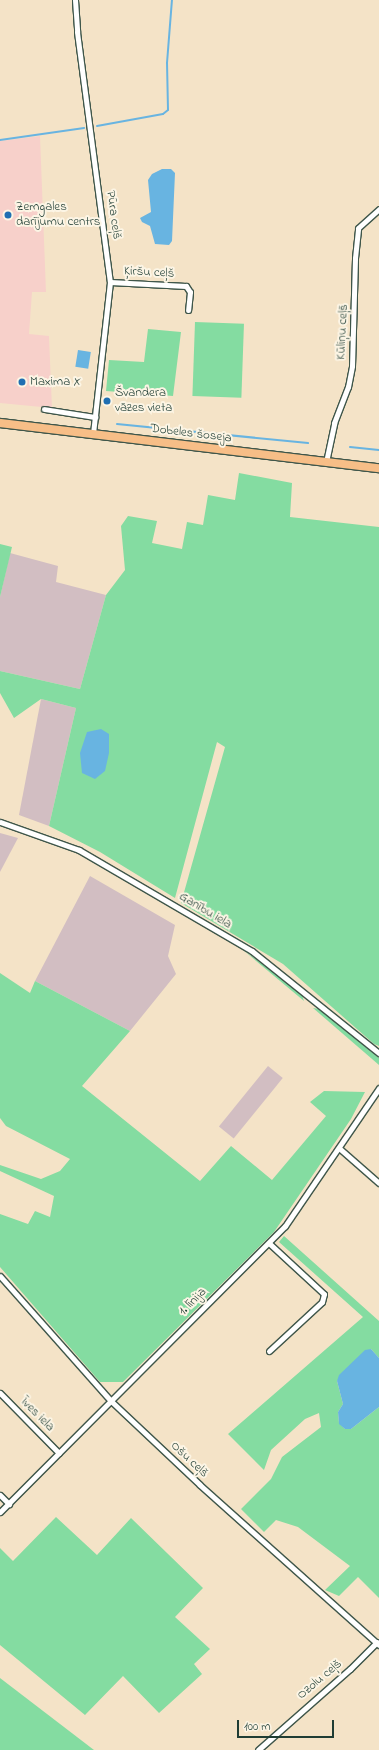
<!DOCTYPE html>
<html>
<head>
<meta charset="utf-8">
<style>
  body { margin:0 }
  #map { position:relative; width:379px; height:1750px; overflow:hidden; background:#f4e3c7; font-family:"Indie Flower",sans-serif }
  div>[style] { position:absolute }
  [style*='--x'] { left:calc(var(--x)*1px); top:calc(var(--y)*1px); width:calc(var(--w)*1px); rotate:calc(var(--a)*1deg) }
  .built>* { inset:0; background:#f7d0ca }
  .industrial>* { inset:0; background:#d2bec2; transform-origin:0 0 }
  .green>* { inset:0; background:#84dca1; transform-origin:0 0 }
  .water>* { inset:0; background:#68b4e1; transform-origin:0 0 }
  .stream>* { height:2px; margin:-1px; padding:0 1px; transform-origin:1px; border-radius:1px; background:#68b4e1 }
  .roads { filter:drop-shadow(1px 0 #3f564a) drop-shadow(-1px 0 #3f564a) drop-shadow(0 1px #3f564a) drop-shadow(0 -1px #3f564a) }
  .minor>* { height:5px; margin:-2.5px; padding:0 2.5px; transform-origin:2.5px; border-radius:2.5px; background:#fff }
  .primary>* { height:8px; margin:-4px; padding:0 4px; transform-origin:4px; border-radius:4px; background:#f7be87 }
  .dots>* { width:11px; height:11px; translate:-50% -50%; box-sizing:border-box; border:2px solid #fcf5e5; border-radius:50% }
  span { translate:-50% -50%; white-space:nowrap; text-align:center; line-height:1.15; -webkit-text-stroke:4px #fcf5e5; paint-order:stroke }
  .poi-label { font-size:13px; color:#1f3d34 }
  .left { translate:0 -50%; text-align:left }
  .street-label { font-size:13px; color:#1f3d34 }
  .scale { position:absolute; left:237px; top:1720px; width:97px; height:18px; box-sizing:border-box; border:2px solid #1f3d34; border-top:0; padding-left:5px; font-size:12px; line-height:14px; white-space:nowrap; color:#1f3d34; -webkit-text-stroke:3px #fcf5e5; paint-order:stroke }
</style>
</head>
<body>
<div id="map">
  <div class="built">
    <div style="clip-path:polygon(40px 136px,46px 292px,32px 292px,29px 334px,49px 336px,52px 408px,0 403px,0 141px)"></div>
  </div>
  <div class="industrial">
    <div style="clip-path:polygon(10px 553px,58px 566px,56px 582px,106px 595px,80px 689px,0 671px,0 597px)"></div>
    <div style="clip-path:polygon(41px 699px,76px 708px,49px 826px,19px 815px)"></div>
    <div style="clip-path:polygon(0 833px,18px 838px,0 872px)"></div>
    <div style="clip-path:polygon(90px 876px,175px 925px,168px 956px,176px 974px,130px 1031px,35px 981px)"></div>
    <div style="left:268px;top:1066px;width:19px;height:78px;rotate:39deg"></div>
  </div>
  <div class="green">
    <div style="left:195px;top:322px;width:49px;height:74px;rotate:2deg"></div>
    <div style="clip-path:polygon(148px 329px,181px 332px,173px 396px,106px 391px,109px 360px,144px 362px)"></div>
    <div style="clip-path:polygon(239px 473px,292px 483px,290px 517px,379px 527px,379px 1046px,374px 1044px,283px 964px,181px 903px,225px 747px,217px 742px,175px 898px,100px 852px,49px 826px,76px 708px,41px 699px,14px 718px,0 693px,0 671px,80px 689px,106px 595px,125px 570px,121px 526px,128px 516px,157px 521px,152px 543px,182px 549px,187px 522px,203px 525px,208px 495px,235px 500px)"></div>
    <div style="clip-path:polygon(0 544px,12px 547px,0 597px)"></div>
    <div style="clip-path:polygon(243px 950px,286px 981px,302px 995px,304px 1001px)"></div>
    <div style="clip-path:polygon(0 973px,30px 993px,35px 981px,130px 1031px,82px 1086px,200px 1181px,231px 1146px,272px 1180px,326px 1116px,310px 1102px,324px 1091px,365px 1092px,351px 1119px,274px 1232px,123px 1382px,100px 1382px,0 1267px,0 1214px,28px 1224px,35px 1211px,50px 1217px,54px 1196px,0 1171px,0 1165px,41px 1179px,60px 1171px,70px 1159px,6px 1126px,0 1118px)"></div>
    <div style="clip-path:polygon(313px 1008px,319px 1009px,379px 1058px,379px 1065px)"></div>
    <div style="clip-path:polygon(284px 1236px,379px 1321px,379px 1358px,371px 1349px,337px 1381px,343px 1404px,338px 1412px,339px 1423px,345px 1429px,351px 1429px,379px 1407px,379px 1598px,358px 1577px,339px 1596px,325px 1590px,350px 1566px,298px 1527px,276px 1520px,264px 1532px,241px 1509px,271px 1479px,282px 1457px,321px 1427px,319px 1413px,305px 1419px,271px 1450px,264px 1470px,228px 1434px,363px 1317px,279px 1242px)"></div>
    <div style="clip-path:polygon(56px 1517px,97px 1555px,131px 1518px,203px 1588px,175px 1617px,210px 1649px,194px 1664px,202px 1674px,159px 1713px,123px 1676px,85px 1715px,0 1645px,0 1548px,13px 1561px)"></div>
    <div style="clip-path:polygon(0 1678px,94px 1750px,0 1750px)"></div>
  </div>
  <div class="water">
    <div style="clip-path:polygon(162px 169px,171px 169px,175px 173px,172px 241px,169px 245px,155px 244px,150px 226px,142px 222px,140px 218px,151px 212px,148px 180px,152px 174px)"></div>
    <div style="left:78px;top:350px;width:13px;height:17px;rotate:9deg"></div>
    <div style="clip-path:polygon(101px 729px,109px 734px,109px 753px,105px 771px,95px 779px,82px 773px,80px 753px,87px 732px)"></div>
    <div style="clip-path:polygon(371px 1349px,379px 1358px,379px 1407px,351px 1429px,345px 1429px,339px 1424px,338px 1412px,343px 1404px,337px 1381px,339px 1375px,365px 1350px)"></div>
  </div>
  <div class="stream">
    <div style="--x:97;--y:126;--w:67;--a:-10.3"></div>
    <div style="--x:163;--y:114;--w:6;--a:-39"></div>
    <div style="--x:168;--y:110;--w:47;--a:-91.2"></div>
    <div style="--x:167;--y:63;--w:63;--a:-85.5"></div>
    <div style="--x:0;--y:140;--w:85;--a:-8.1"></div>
    <div style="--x:117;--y:424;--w:192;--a:5.7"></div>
    <div style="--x:350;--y:447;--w:29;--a:6"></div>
  </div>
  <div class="roads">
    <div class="minor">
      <div style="--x:75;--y:0;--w:32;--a:86"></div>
      <div style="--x:77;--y:32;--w:252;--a:82.5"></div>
      <div style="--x:110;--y:282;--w:153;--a:96.4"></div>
      <div style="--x:110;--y:282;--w:76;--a:3"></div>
      <div style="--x:186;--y:286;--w:7;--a:56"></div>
      <div style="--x:190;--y:292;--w:18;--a:96"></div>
      <div style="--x:44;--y:409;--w:52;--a:8.9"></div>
      <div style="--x:326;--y:462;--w:40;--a:-78"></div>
      <div style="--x:334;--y:423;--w:39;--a:-69"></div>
      <div style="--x:348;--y:387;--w:21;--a:-79"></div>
      <div style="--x:352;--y:366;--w:108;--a:-88.4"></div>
      <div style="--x:355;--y:258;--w:30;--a:-84"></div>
      <div style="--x:358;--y:228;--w:28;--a:-42"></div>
      <div style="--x:0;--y:822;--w:84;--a:19.5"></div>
      <div style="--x:79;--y:850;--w:200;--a:30.3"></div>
      <div style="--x:252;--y:951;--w:163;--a:38.8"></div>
      <div style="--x:339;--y:1148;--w:53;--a:41.2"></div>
      <div style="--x:0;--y:1276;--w:167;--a:48.4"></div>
      <div style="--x:111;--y:1401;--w:122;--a:43.3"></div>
      <div style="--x:200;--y:1485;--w:240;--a:41.8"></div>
      <div style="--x:269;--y:1351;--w:72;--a:-42.8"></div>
      <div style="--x:322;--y:1302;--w:8;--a:-76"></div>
      <div style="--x:324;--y:1294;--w:75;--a:-137.2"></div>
      <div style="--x:0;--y:1393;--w:84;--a:45.5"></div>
      <div style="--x:0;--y:1495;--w:13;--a:45"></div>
      <div style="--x:0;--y:1512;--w:404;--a:-45.1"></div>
      <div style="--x:285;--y:1226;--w:167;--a:-55.7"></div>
      <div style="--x:258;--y:1750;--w:123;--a:-41.4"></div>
      <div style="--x:350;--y:1669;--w:38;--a:-45"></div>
    </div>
    <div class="primary">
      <div style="--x:0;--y:423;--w:382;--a:6.8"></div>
    </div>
  </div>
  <div class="dots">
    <div style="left:8px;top:215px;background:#1f6fb2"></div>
    <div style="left:22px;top:382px;background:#1f6fb2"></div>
    <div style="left:107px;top:401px;background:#1f6fb2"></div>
  </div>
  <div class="poi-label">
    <span class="left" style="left:16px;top:215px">Zemgales<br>darījumu centrs</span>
    <span class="left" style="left:30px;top:382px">Maxima X</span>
    <span class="left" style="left:115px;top:401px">Švandera<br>vāzes vieta</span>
  </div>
  <div class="street-label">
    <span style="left:113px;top:215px;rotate:82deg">Pūra ceļš</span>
    <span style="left:149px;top:273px;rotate:3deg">Ķiršu ceļš</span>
    <span style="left:343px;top:332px;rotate:-87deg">Kūliņu ceļš</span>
    <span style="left:191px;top:434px;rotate:7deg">Dobeles šoseja</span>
    <span style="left:205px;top:911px;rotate:31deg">Ganību iela</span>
    <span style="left:193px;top:1302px;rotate:-45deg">1. līnija</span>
    <span style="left:37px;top:1415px;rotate:45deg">Īves iela</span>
    <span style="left:189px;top:1460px;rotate:43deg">Ošu ceļš</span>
    <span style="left:320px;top:1680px;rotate:-40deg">Ozolu ceļš</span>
  </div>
  <div class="scale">100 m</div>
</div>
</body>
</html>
